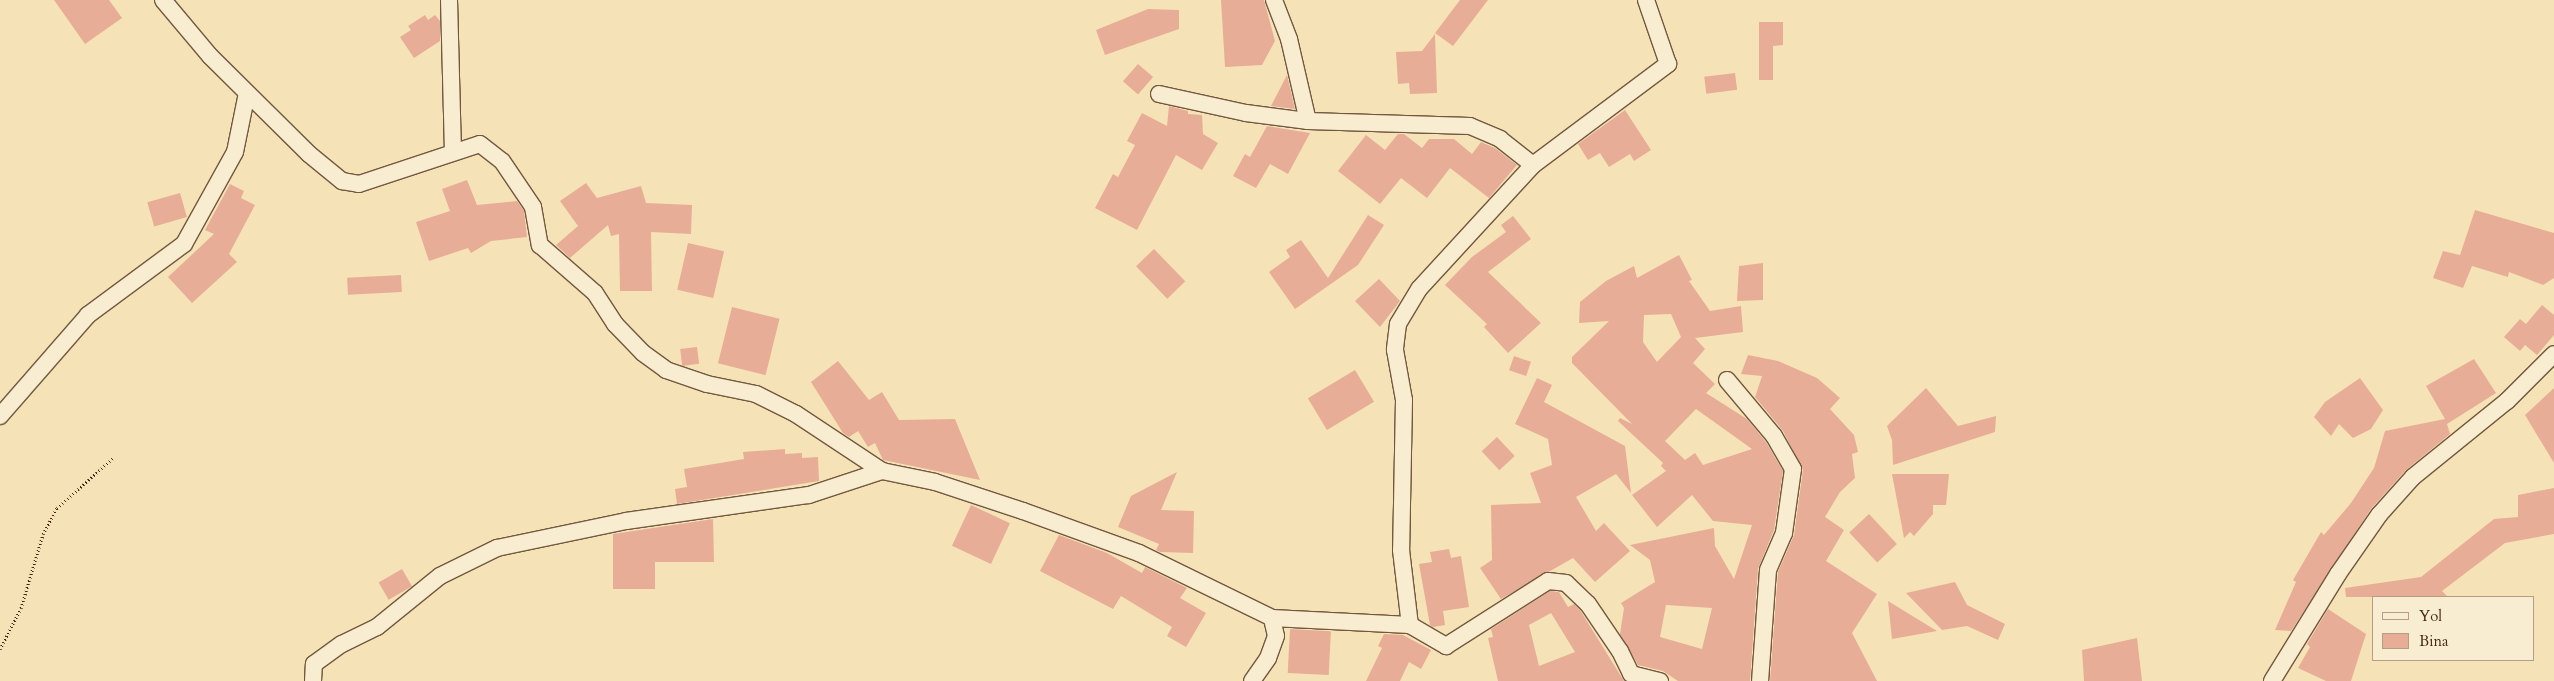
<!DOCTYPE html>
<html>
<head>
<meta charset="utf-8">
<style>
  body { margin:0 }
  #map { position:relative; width:2554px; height:681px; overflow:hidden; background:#f5e3b7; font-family:Cardo,serif }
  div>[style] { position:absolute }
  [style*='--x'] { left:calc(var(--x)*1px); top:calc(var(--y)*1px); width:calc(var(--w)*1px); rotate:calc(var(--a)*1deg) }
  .building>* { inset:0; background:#e8ad97; transform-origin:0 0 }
  .path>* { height:3px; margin-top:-1.5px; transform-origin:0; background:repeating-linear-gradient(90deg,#482916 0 1px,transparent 0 3.5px) }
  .roads { filter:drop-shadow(1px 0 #73583e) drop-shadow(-1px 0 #73583e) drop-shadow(0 1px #73583e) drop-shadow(0 -1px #73583e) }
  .street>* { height:16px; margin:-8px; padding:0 8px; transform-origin:8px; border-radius:8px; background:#f8edd0 }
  span { translate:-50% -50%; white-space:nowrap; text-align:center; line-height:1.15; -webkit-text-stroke:5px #f8edd0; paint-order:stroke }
  .legend { position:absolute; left:2372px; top:596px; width:162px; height:65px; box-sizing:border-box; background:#f8edd0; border:1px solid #b29f86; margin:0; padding:6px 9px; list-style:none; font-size:15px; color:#482916 }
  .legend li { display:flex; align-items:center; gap:10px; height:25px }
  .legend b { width:25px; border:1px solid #b29f86 }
</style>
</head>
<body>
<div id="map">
  <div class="building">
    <div style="clip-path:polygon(54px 0,109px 0,122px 18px,85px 44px)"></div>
    <div style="clip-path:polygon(1221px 0,1264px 0,1275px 41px,1262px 65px,1225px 67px)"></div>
    <div style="clip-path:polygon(1460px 0,1488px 0,1453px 46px,1435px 33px)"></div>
    <div style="clip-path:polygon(1148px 9px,1179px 10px,1179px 29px,1105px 55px,1096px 30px)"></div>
    <div style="clip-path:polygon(425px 15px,428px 20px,435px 15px,440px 21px,440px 41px,414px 58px,400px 37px,411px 30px,408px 26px)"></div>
    <div style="clip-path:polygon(1759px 22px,1783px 22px,1783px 45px,1773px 46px,1773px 80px,1759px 80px)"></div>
    <div style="clip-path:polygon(1435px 34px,1437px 93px,1410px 94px,1409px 83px,1398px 84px,1396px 52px,1422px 51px)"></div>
    <div style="left:1138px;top:64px;width:20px;height:23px;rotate:41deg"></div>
    <div style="left:1735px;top:73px;width:17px;height:31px;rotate:83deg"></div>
    <div style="clip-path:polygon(1287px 75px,1295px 109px,1271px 106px)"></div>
    <div style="clip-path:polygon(1169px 106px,1188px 111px,1188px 114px,1202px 115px,1203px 134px,1218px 143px,1202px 170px,1176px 155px,1137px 230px,1095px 208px,1113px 174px,1118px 177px,1135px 145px,1127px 141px,1142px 113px,1167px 126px)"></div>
    <div style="clip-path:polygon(1625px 110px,1651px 150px,1634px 161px,1630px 154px,1609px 167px,1600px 153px,1588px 160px,1578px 144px)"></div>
    <div style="clip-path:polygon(1267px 126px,1310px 133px,1288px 174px,1270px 164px,1256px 188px,1233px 176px,1245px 154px,1250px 157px)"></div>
    <div style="clip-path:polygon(1398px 134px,1404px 134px,1422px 148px,1429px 139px,1454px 139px,1472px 154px,1481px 142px,1495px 148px,1517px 165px,1489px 198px,1450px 168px,1427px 198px,1401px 178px,1380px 204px,1338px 171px,1366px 135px,1385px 150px)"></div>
    <div style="clip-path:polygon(467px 180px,477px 205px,517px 201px,524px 211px,527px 237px,491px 241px,471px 253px,468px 248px,429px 261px,416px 222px,450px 211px,442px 189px)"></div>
    <div style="clip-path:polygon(586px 183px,597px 198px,641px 186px,646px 203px,692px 205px,691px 234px,651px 232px,652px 291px,620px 291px,619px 234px,611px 236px,608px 225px,570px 258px,556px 245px,578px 226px,560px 201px)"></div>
    <div style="clip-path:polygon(230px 184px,244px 191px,241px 198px,255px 205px,229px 254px,237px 262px,192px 303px,168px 277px,214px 234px,205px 230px)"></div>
    <div style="left:180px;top:193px;width:25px;height:34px;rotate:74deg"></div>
    <div style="clip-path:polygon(2475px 210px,2554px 233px,2554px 278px,2543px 285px,2509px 272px,2508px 277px,2472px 266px,2463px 288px,2433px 278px,2443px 251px,2460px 255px)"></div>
    <div style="clip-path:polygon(1368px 215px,1384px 225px,1358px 265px,1295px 309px,1269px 272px,1290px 257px,1286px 250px,1301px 240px,1328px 278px)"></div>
    <div style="clip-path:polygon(1513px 216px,1531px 239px,1488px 272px,1541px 323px,1508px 353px,1484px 327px,1487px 324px,1445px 285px,1472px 257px,1506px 232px,1501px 225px)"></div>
    <div style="left:688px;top:243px;width:37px;height:48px;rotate:13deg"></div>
    <div style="left:1154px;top:249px;width:45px;height:25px;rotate:46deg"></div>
    <div style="clip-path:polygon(evenodd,1679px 255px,1692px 280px,1689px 281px,1710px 311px,1741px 306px,1743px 332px,1695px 338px,1705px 349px,1693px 363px,1715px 384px,1706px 393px,1747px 419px,1766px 442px,1783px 471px,1774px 530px,1758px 569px,1750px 681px,1678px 681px,1663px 671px,1638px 665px,1620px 634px,1624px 608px,1621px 603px,1655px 582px,1650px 560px,1630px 545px,1714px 528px,1715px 546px,1734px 579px,1752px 525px,1713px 521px,1692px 495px,1657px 527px,1632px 495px,1666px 471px,1661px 466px,1663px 463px,1618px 421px,1620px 418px,1632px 424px,1572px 363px,1572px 357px,1609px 321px,1579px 323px,1580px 302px,1606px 281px,1634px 266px,1637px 278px,1679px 255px,1671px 314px,1681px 337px,1657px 362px,1643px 342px,1644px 315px,1671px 314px,1679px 255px,1696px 409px,1752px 449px,1703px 465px,1695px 453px,1685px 460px,1665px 441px,1696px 409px,1679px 255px,1666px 605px,1712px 608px,1702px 649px,1660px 637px,1666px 605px)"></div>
    <div style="clip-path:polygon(1763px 263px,1763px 300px,1737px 301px,1739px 266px)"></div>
    <div style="left:401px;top:275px;width:17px;height:54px;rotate:87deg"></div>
    <div style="clip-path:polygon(1379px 279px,1400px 301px,1380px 327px,1355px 301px)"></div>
    <div style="clip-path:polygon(2542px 305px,2554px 315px,2554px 335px,2537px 355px,2525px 345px,2520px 351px,2504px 337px,2520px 319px,2526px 324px)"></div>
    <div style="left:732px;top:307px;width:49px;height:58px;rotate:14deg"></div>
    <div style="left:697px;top:347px;width:17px;height:17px;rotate:83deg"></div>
    <div style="clip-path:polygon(1748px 355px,1778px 361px,1817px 378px,1840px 398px,1830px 409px,1854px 435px,1858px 452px,1852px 454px,1855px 478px,1840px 492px,1825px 517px,1844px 530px,1826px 561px,1877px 594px,1852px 633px,1877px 681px,1770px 681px,1778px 572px,1794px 535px,1803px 470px,1783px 431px,1755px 397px,1762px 376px,1741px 374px)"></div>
    <div style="left:1514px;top:356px;width:18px;height:15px;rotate:19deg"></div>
    <div style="clip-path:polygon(2474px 359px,2496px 393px,2447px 424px,2450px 434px,2406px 470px,2371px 509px,2291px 631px,2275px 630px,2296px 582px,2293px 580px,2321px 532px,2324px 535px,2351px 503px,2374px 468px,2385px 431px,2445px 419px,2426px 386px)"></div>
    <div style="clip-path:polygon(838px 361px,869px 400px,882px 392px,899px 420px,955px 419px,980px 480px,883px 460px,875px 443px,868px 447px,858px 431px,849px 437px,843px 433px,811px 382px)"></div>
    <div style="left:1355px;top:370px;width:37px;height:55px;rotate:59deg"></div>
    <div style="clip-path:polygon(1537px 378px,1552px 385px,1544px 402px,1625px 446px,1631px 493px,1616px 474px,1576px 497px,1596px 531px,1604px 523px,1630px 551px,1595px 582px,1573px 558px,1501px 599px,1480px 568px,1492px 560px,1491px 505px,1541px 503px,1530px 473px,1552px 465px,1548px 439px,1515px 424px)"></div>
    <div style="clip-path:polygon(2360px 378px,2383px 410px,2371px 429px,2353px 438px,2339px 424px,2331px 436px,2314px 417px,2325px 402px)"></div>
    <div style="clip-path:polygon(1926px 388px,1958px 426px,1996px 416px,1995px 432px,1893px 465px,1892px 440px,1887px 426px)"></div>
    <div style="clip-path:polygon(2554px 388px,2554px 463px,2525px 415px)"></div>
    <div style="left:1497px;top:437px;width:26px;height:21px;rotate:47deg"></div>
    <div style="clip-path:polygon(785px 449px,785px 454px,802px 453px,802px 458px,818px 457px,819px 481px,677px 504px,675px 489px,687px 487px,684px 469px,744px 459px,743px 452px)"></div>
    <div style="clip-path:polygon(1177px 472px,1161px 510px,1194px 511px,1193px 553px,1160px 552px,1156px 550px,1159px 544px,1118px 527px,1131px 496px)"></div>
    <div style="clip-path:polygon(1892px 474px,1949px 474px,1946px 505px,1933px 505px,1933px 514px,1914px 536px,1910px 532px,1904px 538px)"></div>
    <div style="clip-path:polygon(2554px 488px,2554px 534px,2505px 543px,2442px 591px,2448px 597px,2346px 597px,2345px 588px,2421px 577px,2494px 519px,2518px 517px,2518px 495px)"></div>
    <div style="left:971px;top:505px;width:43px;height:45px;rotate:25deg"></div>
    <div style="left:1869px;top:514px;width:41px;height:27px;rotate:47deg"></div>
    <div style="clip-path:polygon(713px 519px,714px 562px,655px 562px,655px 589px,613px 589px,613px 534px)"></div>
    <div style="clip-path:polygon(1059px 535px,1107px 553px,1142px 573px,1145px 567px,1187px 588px,1180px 598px,1206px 613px,1186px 647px,1167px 636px,1172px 627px,1121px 596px,1113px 609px,1040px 571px)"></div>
    <div style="clip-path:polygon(1449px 549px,1451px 558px,1461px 556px,1469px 607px,1443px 611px,1445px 625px,1433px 627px,1430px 625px,1419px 564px,1432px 562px,1430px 552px)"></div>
    <div style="left:402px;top:569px;width:20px;height:27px;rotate:60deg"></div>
    <div style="clip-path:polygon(1955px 582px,1967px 605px,2005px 624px,1998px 640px,1967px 626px,1942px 630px,1906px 593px)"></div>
    <div style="clip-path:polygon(evenodd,1550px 591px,1559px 592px,1568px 607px,1574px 604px,1580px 610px,1624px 681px,1498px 681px,1488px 638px,1493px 637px,1491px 629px,1550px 591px,1551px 613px,1575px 652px,1539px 666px,1529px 625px,1551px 613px)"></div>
    <div style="clip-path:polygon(1888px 601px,1937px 631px,1892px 639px)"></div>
    <div style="clip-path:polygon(2328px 609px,2366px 634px,2351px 681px,2326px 681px,2298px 668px,2310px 647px,2307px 644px)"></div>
    <div style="left:1290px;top:629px;width:41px;height:44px;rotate:3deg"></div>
    <div style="clip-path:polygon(1384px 634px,1403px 635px,1431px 650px,1421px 669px,1409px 662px,1400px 681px,1366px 681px,1382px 648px,1378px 646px)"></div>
    <div style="clip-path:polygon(2137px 638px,2142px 681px,2084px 681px,2082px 650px)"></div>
  </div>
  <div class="path">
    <div style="--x:0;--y:649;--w:46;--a:-62.9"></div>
    <div style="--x:21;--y:608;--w:77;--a:-73.4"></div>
    <div style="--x:43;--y:534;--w:30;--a:-62"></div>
    <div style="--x:57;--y:508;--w:75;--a:-41.8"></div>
  </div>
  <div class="roads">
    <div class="street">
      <div style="--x:163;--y:0;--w:73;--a:50"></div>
      <div style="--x:210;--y:56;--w:139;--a:44.7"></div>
      <div style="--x:309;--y:154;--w:43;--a:39.3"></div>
      <div style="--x:342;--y:181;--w:17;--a:10"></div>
      <div style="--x:359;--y:184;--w:127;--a:-18.3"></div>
      <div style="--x:480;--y:144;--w:28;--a:38"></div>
      <div style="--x:502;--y:161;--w:55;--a:56"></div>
      <div style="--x:533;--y:207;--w:39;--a:80"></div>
      <div style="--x:540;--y:245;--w:73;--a:41.1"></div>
      <div style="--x:595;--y:293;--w:37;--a:57"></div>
      <div style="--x:615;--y:324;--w:40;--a:46"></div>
      <div style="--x:643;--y:353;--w:29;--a:36"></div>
      <div style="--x:666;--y:370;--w:43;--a:18.9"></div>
      <div style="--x:707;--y:384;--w:50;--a:11.5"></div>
      <div style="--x:756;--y:394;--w:45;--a:26.6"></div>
      <div style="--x:796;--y:414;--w:103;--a:33.5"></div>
      <div style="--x:882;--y:471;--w:54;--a:11.7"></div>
      <div style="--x:935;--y:482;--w:93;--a:18.2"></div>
      <div style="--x:1023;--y:511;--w:123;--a:19.9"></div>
      <div style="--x:1139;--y:553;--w:148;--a:26"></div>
      <div style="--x:1272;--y:618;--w:138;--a:2.9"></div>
      <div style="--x:1410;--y:625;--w:42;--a:30.3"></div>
      <div style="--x:1446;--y:646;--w:121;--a:-32.5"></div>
      <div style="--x:1548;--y:581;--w:18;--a:6"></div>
      <div style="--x:1566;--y:583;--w:30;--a:44"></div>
      <div style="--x:1588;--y:604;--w:57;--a:55.8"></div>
      <div style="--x:1620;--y:651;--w:25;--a:64"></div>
      <div style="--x:1631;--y:674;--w:30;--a:14"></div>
      <div style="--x:449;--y:0;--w:152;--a:88.5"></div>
      <div style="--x:1274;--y:0;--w:42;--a:69"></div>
      <div style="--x:1289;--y:39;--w:84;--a:77"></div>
      <div style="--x:1159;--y:94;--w:89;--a:12.3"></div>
      <div style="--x:1246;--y:113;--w:63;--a:7.4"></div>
      <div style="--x:1308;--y:121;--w:162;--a:1.8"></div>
      <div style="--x:1470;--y:126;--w:33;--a:23"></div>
      <div style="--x:1500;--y:139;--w:42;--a:38.2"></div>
      <div style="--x:1533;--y:165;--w:168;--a:132.6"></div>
      <div style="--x:1419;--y:289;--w:41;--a:121"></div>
      <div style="--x:1398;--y:324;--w:26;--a:97"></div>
      <div style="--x:1395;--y:350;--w:51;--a:79.8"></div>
      <div style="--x:1404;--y:400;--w:150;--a:91.1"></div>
      <div style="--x:1401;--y:550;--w:76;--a:83.2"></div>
      <div style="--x:1533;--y:165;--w:169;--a:-36.8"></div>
      <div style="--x:1668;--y:64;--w:68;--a:-109"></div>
      <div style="--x:1727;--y:380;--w:73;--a:50"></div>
      <div style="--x:1774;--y:436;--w:38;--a:60"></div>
      <div style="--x:1793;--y:469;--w:65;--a:98"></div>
      <div style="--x:1784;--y:533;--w:40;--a:113.4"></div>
      <div style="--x:1768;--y:570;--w:111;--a:94.1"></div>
      <div style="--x:0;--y:416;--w:134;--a:-48.9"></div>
      <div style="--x:88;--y:315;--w:119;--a:-36.5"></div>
      <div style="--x:184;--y:244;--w:105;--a:-61"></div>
      <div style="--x:235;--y:152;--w:60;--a:-78.5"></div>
      <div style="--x:313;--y:681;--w:17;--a:-87"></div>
      <div style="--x:314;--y:664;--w:34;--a:-36"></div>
      <div style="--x:342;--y:644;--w:39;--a:-26"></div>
      <div style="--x:377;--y:627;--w:81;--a:-39"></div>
      <div style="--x:440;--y:576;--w:64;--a:-26.2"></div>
      <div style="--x:497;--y:548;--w:132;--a:-11.8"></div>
      <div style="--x:626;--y:521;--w:185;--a:-8.1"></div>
      <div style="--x:809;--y:495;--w:77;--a:-18.2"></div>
      <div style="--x:1252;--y:681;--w:28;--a:-55"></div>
      <div style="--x:1268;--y:658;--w:23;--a:-70"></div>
      <div style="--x:1276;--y:636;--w:18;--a:-103"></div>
      <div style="--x:2272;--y:681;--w:126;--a:-58.3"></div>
      <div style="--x:2338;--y:574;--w:72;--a:-55.2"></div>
      <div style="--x:2379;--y:515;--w:51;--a:-48.2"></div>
      <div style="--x:2413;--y:477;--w:121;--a:-39"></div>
      <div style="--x:2507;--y:401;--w:66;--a:-45"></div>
    </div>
  </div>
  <ul class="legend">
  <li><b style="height:6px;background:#f8edd0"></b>Yol</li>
  <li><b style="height:14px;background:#e8ad97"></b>Bina</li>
  </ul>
</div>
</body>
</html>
